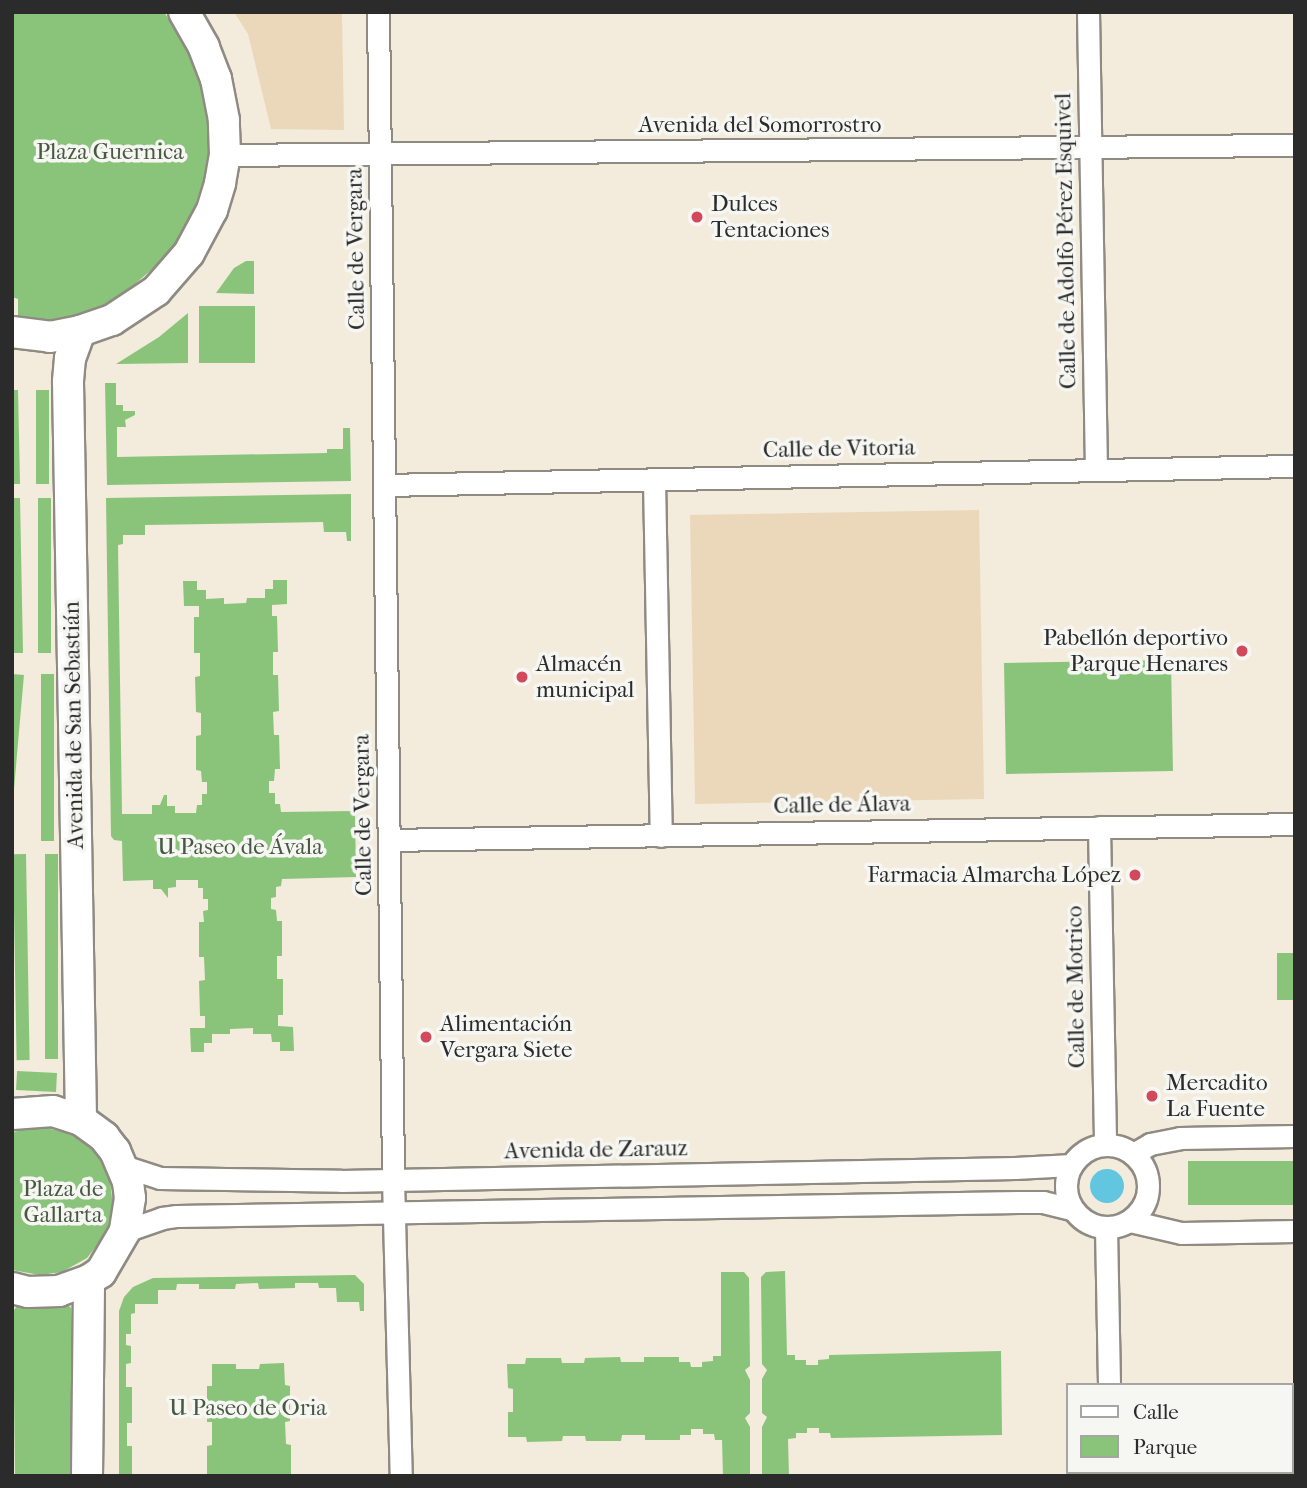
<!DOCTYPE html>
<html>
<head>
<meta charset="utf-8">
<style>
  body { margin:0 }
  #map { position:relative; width:1307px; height:1488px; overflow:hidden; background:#f3ebdb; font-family:"IM FELL French Canon",serif }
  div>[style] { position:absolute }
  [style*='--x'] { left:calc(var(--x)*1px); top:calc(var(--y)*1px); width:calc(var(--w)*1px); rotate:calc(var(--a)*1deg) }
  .built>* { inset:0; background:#ebd8ba; transform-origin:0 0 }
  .green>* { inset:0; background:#89c47a; transform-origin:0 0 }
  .water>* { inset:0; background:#63c6e1 }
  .round { border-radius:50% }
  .roads { filter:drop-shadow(2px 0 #8f8b83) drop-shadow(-2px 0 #8f8b83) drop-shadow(0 2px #8f8b83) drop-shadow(0 -2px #8f8b83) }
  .street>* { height:21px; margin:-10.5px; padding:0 10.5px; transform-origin:10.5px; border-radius:10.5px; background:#fff }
  .street>.ring { margin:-10.5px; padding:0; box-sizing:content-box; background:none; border:21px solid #fff; border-radius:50% }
  .secondary>* { height:30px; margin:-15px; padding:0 15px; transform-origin:15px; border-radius:15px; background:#fff }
  .dots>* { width:19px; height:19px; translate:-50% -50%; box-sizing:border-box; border:4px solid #f6f6f2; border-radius:50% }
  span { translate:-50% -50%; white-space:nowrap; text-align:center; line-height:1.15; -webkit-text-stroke:7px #f6f6f2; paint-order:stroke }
  .street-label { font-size:23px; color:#2b2b2b }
  .park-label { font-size:23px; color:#475943 }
  .poi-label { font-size:23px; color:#2b2b2b }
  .left { translate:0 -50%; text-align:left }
  .right { translate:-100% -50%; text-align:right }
  .frame { position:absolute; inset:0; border:14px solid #2b2b2b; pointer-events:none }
  .legend { position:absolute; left:1066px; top:1383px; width:228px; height:91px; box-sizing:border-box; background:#f6f6f2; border:2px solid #a5a5a2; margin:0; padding:9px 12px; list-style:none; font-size:21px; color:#2b2b2b }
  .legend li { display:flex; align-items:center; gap:14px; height:35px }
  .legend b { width:35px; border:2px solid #a5a5a2 }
</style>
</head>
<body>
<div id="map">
  <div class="built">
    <div style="clip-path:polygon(234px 12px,342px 12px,344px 130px,271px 129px,248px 34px)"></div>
    <div style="left:979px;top:510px;width:289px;height:289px;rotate:89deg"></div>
  </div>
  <div class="green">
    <div style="clip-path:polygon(12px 12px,164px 12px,187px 47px,206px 94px,210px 147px,206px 173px,190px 220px,177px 242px,157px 265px,115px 301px,100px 309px,54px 324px,18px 323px,18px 299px,12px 297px)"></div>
    <div style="clip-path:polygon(246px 261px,254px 261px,254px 294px,216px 293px,234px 268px)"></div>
    <div style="left:255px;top:306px;width:57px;height:56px;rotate:90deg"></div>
    <div style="clip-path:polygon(188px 313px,188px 363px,116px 364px,159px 337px)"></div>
    <div style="clip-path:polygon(105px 383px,116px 383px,116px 405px,123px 405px,123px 411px,135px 411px,135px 415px,125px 420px,126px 427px,117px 427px,117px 457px,327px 453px,327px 449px,343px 449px,343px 428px,350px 428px,351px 481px,107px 485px)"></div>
    <div style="clip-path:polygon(12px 390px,18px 390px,20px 484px,12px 484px)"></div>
    <div style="left:36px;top:390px;width:13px;height:94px"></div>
    <div style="clip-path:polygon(351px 494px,351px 541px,347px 541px,346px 532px,324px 532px,323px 522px,145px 525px,145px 535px,123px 535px,123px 544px,118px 545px,122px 814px,152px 814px,152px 805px,160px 805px,164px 795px,167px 795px,167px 806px,175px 806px,175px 813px,196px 813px,197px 805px,202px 805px,202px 794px,207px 794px,207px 782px,202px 782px,201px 771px,196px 770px,196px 736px,201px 735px,201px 713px,196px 712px,195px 677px,200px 676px,200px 653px,194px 653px,194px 617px,199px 617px,199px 606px,184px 606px,183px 581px,197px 581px,197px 590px,206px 590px,206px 599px,224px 598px,224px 604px,246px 603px,247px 598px,265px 598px,265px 589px,273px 589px,273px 580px,287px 580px,287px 604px,272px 605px,272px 616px,277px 616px,278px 652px,273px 652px,273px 675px,278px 675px,279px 711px,273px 712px,274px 735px,279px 735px,280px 769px,275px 769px,274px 781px,269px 781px,269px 793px,275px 793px,275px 804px,280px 804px,281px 812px,355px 811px,356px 877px,282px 879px,281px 886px,276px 887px,276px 897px,271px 898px,271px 909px,276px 910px,277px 921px,282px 921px,282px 956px,277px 956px,277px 979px,283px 979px,283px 1015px,278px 1015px,278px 1026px,293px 1027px,294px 1051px,280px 1051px,280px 1042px,272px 1042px,271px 1034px,253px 1034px,253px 1028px,230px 1029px,230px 1034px,212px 1034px,212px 1043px,204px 1043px,204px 1052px,191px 1052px,190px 1028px,205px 1028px,205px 1016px,200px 1016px,199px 981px,205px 980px,204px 957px,199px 957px,199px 922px,204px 922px,203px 911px,208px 910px,208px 899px,203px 899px,203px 888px,198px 888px,198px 880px,176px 880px,176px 887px,168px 888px,168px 898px,161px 889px,153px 889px,153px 880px,123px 881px,122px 841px,114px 840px,111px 836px,106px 498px)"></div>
    <div style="clip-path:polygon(12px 498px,20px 498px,23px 653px,12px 653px)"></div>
    <div style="left:38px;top:498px;width:13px;height:155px"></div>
    <div style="left:1171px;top:660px;width:111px;height:167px;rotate:89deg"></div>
    <div style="left:12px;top:674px;width:12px;height:167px;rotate:5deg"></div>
    <div style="left:41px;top:674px;width:13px;height:167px"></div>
    <div style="left:26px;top:854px;width:206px;height:13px;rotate:89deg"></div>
    <div style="left:45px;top:854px;width:13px;height:205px"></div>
    <div style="left:1277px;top:953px;width:18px;height:47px"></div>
    <div style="left:57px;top:1073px;width:19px;height:40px;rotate:93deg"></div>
    <div style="clip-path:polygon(42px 1127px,72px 1134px,97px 1154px,110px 1180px,113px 1207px,106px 1234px,87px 1258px,62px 1272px,40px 1275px,12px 1270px,12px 1132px)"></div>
    <div style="left:1295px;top:1161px;width:44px;height:107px;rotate:90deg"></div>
    <div style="clip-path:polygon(785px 1271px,787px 1355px,795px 1355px,795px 1360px,806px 1360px,806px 1365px,818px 1365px,818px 1360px,829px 1359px,829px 1355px,1001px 1351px,1002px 1435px,831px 1438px,830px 1433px,819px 1433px,819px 1428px,807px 1428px,807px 1433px,796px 1433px,796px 1438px,788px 1439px,789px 1476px,762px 1476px,762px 1427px,767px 1417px,762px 1413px,762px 1379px,767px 1370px,762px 1364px,761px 1277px,766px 1272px)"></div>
    <div style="clip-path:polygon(721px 1272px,744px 1272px,749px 1278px,750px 1366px,745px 1370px,750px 1380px,750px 1413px,745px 1418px,750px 1427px,750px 1476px,723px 1476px,722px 1440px,715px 1440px,714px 1434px,703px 1434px,703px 1429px,691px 1429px,691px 1435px,680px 1435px,680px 1440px,645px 1440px,645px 1435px,622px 1435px,621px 1441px,586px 1441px,585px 1436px,563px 1436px,562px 1441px,527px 1442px,526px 1437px,508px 1437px,508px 1412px,513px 1412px,513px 1389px,508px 1388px,507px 1364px,525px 1364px,526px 1358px,561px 1358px,562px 1363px,584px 1363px,585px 1358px,620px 1357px,621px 1362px,644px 1362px,644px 1357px,679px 1357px,679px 1362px,690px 1362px,691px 1367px,702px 1367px,702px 1362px,713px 1361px,713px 1356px,721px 1356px)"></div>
    <div style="clip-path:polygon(355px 1275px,364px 1284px,364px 1311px,360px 1311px,359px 1302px,337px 1302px,336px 1288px,319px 1288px,318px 1283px,295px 1283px,295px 1288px,259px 1289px,258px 1283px,236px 1284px,235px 1289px,199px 1289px,199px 1284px,177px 1284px,176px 1290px,158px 1290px,158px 1304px,135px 1304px,135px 1313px,131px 1314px,131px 1334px,126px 1334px,126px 1345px,131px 1346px,131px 1363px,126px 1364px,126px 1387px,132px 1387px,132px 1423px,127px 1423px,127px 1446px,132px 1446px,132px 1476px,119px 1476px,119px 1311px,124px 1297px,133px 1287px,153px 1278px)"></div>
    <div style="clip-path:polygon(67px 1304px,71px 1308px,74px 1476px,15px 1476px,13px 1311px,18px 1305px)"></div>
    <div style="clip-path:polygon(284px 1363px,285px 1385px,290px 1386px,290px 1421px,285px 1422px,286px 1444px,291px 1445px,291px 1476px,207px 1476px,207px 1446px,212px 1445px,212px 1422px,207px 1422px,207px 1386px,212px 1386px,212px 1364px,236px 1364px,236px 1369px,259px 1369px,260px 1364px)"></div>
  </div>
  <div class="water">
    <div class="round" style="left:1090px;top:1169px;width:34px;height:34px"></div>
  </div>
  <div class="roads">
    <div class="street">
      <div style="--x:378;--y:12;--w:1167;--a:89.26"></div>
      <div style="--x:393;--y:1179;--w:297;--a:88.5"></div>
      <div style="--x:1088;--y:12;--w:457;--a:89"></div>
      <div style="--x:225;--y:155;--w:1070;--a:-0.54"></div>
      <div style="--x:654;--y:480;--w:356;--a:88.9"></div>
      <div style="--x:385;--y:485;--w:910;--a:-1.2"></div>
      <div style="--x:1099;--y:827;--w:318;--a:88.9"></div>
      <div style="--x:390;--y:840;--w:905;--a:-1.01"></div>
      <div class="ring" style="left:1066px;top:1145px;width:61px;height:61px"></div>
      <div style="--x:1133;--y:1154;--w:20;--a:-30"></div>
      <div style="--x:1150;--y:1144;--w:31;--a:-11"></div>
      <div style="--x:1180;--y:1138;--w:115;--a:-1"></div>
      <div style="--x:123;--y:1166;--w:39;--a:18"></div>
      <div style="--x:160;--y:1178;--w:181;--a:0.9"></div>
      <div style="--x:341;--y:1181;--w:674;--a:-1.1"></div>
      <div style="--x:1015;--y:1168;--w:57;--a:-3"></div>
      <div style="--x:1130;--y:1221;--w:52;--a:13.2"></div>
      <div style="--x:1181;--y:1233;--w:114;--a:-1"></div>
      <div style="--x:1106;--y:1228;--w:157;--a:88.9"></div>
      <div style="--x:125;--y:1231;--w:39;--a:-19"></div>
      <div style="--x:162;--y:1218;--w:15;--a:-8"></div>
      <div style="--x:177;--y:1216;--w:841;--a:-0.95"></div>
      <div style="--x:1018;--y:1202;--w:25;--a:0"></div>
      <div style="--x:1043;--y:1202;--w:30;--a:14"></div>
      <div style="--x:1110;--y:1472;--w:4;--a:90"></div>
    </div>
    <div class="secondary">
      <div style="--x:80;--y:331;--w:29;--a:110"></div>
      <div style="--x:70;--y:358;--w:24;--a:95"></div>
      <div style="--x:68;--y:382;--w:738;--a:88.99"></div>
      <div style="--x:12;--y:332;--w:38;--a:7"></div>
      <div style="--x:50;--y:337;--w:31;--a:-11"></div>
      <div style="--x:80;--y:331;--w:34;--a:-19"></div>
      <div style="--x:112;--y:320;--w:53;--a:-33.4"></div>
      <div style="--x:156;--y:291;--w:50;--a:-49"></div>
      <div style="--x:189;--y:253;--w:49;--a:-61.9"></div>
      <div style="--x:212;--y:210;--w:28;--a:-73"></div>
      <div style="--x:220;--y:183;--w:28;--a:-80"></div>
      <div style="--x:225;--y:155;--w:35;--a:-92"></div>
      <div style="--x:224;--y:120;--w:42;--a:-101"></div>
      <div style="--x:216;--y:79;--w:34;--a:-111"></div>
      <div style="--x:204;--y:47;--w:40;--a:-119.7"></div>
      <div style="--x:12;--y:1114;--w:41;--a:-4.2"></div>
      <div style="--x:53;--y:1111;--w:29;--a:18"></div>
      <div style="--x:81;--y:1120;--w:29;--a:36"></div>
      <div style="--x:104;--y:1137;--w:18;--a:52"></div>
      <div style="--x:115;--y:1151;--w:34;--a:67"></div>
      <div style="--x:128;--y:1182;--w:16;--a:83"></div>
      <div style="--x:130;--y:1198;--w:33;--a:99"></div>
      <div style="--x:125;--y:1231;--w:48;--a:120.3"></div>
      <div style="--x:101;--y:1272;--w:14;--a:146"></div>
      <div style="--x:89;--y:1280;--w:32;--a:160"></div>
      <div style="--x:59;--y:1291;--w:31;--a:178"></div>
      <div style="--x:28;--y:1292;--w:16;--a:-166"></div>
      <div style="--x:87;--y:1476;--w:196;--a:-89.4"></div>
    </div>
  </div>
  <div class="dots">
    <div style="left:697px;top:217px;background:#d1495b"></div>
    <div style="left:1242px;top:651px;background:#d1495b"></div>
    <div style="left:522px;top:677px;background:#d1495b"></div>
    <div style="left:1135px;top:875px;background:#d1495b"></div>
    <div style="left:426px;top:1037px;background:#d1495b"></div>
    <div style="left:1152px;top:1096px;background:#d1495b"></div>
  </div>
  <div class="street-label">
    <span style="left:760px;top:125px">Avenida del Somorrostro</span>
    <span style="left:1066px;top:241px;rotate:-91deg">Calle de Adolfo Pérez Esquivel</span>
    <span style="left:356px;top:249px;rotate:-91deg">Calle de Vergara</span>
    <span style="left:839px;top:449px;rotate:-1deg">Calle de Vitoria</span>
    <span style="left:74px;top:725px;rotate:-91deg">Avenida de San Sebastián</span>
    <span style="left:842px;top:805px;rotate:-1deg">Calle de Álava</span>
    <span style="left:363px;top:815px;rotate:-91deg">Calle de Vergara</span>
    <span style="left:1076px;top:987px;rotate:-91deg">Calle de Motrico</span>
    <span style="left:596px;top:1150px;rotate:-1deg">Avenida de Zarauz</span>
  </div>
  <div class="park-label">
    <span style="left:110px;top:152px">Plaza Guernica</span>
    <span style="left:240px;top:847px">U Paseo de Ávala</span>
    <span style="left:63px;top:1202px">Plaza de<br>Gallarta</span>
    <span style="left:248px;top:1408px">U Paseo de Oria</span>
  </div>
  <div class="poi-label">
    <span class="left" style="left:711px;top:217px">Dulces<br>Tentaciones</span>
    <span class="right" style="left:1228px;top:651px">Pabellón deportivo<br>Parque Henares</span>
    <span class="left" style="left:536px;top:677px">Almacén<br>municipal</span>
    <span class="right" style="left:1121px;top:875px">Farmacia Almarcha López</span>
    <span class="left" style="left:440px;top:1037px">Alimentación<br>Vergara Siete</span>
    <span class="left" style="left:1166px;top:1096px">Mercadito<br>La Fuente</span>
  </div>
  <div class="frame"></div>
  <ul class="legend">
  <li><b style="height:9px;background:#fff"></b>Calle</li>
  <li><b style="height:19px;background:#89c47a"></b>Parque</li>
  </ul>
</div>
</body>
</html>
